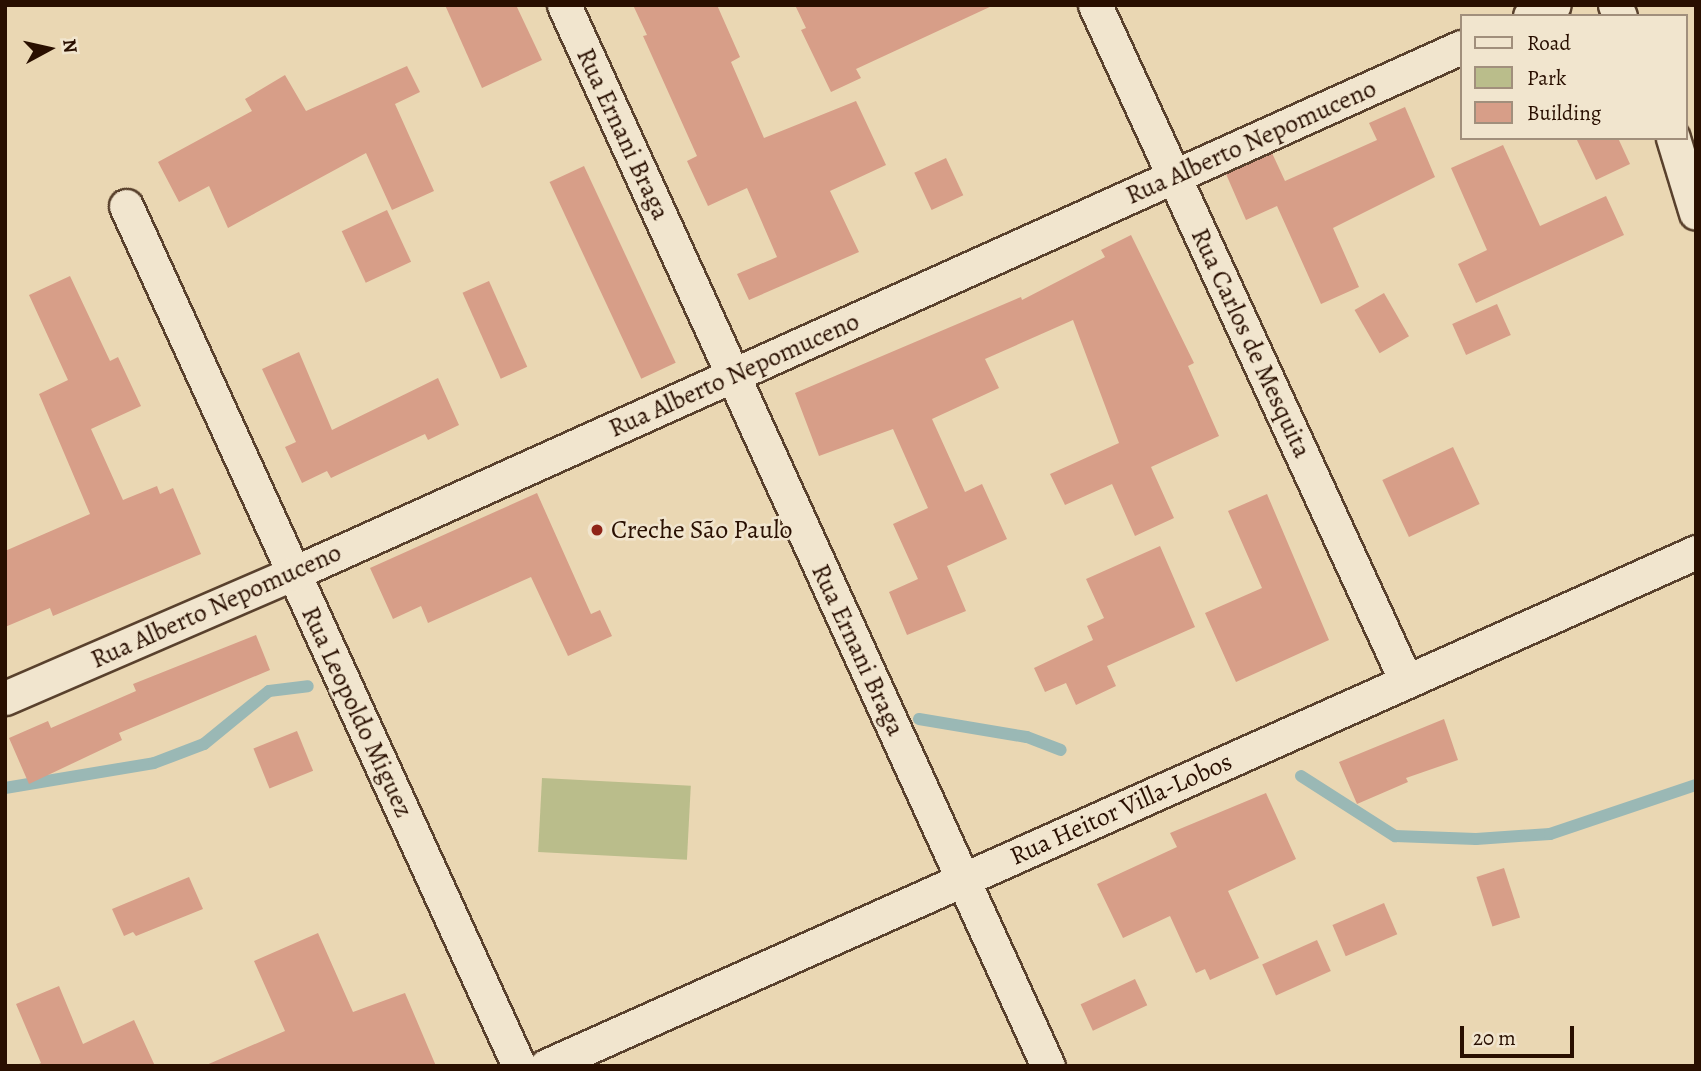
<!DOCTYPE html>
<html>
<head>
<meta charset="utf-8">
<style>
  body { margin:0 }
  #map { position:relative; width:1701px; height:1071px; overflow:hidden; background:#ead7b3; font-family:Alegreya,serif }
  div>[style] { position:absolute }
  [style*='--x'] { left:calc(var(--x)*1px); top:calc(var(--y)*1px); width:calc(var(--w)*1px); rotate:calc(var(--a)*1deg) }
  .green>* { inset:0; background:#babd8b; transform-origin:0 0 }
  .stream>* { height:12px; margin:-6px; padding:0 6px; transform-origin:6px; border-radius:6px; background:#9ab8b5 }
  .building>* { inset:0; background:#d79e88; transform-origin:0 0 }
  .roads { filter:drop-shadow(2px 0 #59412d) drop-shadow(-2px 0 #59412d) drop-shadow(0 2px #59412d) drop-shadow(0 -2px #59412d) }
  .street>* { height:33px; margin:-16.5px; padding:0 16.5px; transform-origin:16.5px; border-radius:16.5px; background:#f1e5ce }
  .dots>* { width:19px; height:19px; translate:-50% -50%; box-sizing:border-box; border:4px solid #f1e5ce; border-radius:50% }
  span { translate:-50% -50%; white-space:nowrap; text-align:center; line-height:1.15; -webkit-text-stroke:5px #f1e5ce; paint-order:stroke }
  .street-label { font-size:26px; color:#290f00 }
  .poi-label { font-size:26px; color:#290f00 }
  .left { translate:0 -50%; text-align:left }
  .frame { position:absolute; inset:0; border:7px solid #290f00; pointer-events:none }
  .legend { position:absolute; left:1460px; top:14px; width:228px; height:126px; box-sizing:border-box; background:#f1e5ce; border:2px solid #a18f7c; margin:0; padding:9px 12px; list-style:none; font-size:21px; color:#290f00 }
  .legend li { display:flex; align-items:center; gap:14px; height:35px }
  .legend b { width:35px; border:2px solid #a18f7c }
  .north { position:absolute; left:14px; top:14px; width:70px; height:70px; -webkit-text-stroke:5px #f1e5ce; paint-order:stroke; rotate:82deg; font-size:19px; font-weight:700; line-height:28px; text-align:center; color:#290f00 }
  .north::after { content:''; display:block; margin:auto; width:24px; height:32px; background:#290f00; clip-path:polygon(50% 0,100% 100%,50% 72%,0 100%) }
  .scale { position:absolute; left:1460px; top:1026px; width:114px; height:32px; box-sizing:border-box; border:4px solid #290f00; border-top:0; padding-left:9px; font-size:21px; line-height:24px; white-space:nowrap; color:#290f00; -webkit-text-stroke:5px #f1e5ce; paint-order:stroke }
</style>
</head>
<body>
<div id="map">
  <div class="green">
    <div style="left:542px;top:778px;width:149px;height:74px;rotate:3deg"></div>
  </div>
  <div class="stream">
    <div style="--x:919;--y:719;--w:109;--a:9.5"></div>
    <div style="--x:1027;--y:737;--w:36;--a:21"></div>
    <div style="--x:1301;--y:776;--w:112;--a:32.6"></div>
    <div style="--x:1395;--y:836;--w:81;--a:2.1"></div>
    <div style="--x:1476;--y:839;--w:74;--a:-3.9"></div>
    <div style="--x:1550;--y:834;--w:154;--a:-18.6"></div>
    <div style="--x:5;--y:788;--w:151;--a:-9.5"></div>
    <div style="--x:154;--y:763;--w:53;--a:-20.8"></div>
    <div style="--x:204;--y:744;--w:84;--a:-39.2"></div>
    <div style="--x:269;--y:691;--w:39;--a:-7"></div>
  </div>
  <div class="building">
    <div style="clip-path:polygon(445px 5px,516px 5px,542px 60px,482px 88px)"></div>
    <div style="clip-path:polygon(633px 5px,717px 5px,740px 57px,731px 62px,764px 138px,856px 101px,886px 165px,830px 191px,859px 252px,749px 300px,737px 274px,777px 257px,747px 188px,708px 206px,687px 161px,697px 156px,643px 36px,647px 35px)"></div>
    <div style="clip-path:polygon(795px 5px,994px 5px,856px 69px,861px 78px,831px 92px,801px 30px,806px 28px)"></div>
    <div style="clip-path:polygon(407px 66px,420px 92px,395px 104px,434px 191px,392px 210px,366px 153px,228px 228px,209px 186px,179px 202px,158px 162px,252px 111px,245px 99px,285px 75px,306px 111px)"></div>
    <div style="clip-path:polygon(1405px 107px,1435px 177px,1333px 228px,1359px 287px,1321px 304px,1277px 206px,1246px 220px,1226px 174px,1272px 153px,1285px 181px,1377px 140px,1369px 123px)"></div>
    <div style="clip-path:polygon(1576px 138px,1618px 138px,1630px 164px,1596px 180px)"></div>
    <div style="clip-path:polygon(1503px 145px,1540px 226px,1606px 196px,1624px 235px,1476px 303px,1458px 264px,1487px 250px,1451px 168px)"></div>
    <div style="left:946px;top:158px;width:41px;height:35px;rotate:65deg"></div>
    <div style="left:584px;top:166px;width:217px;height:38px;rotate:65deg"></div>
    <div style="left:387px;top:210px;width:57px;height:50px;rotate:65deg"></div>
    <div style="clip-path:polygon(1131px 235px,1194px 363px,1188px 366px,1219px 436px,1151px 467px,1174px 518px,1135px 536px,1112px 484px,1065px 505px,1050px 474px,1119px 443px,1073px 320px,985px 359px,999px 388px,932px 419px,965px 492px,982px 484px,1007px 539px,947px 566px,966px 611px,907px 635px,889px 592px,918px 579px,893px 524px,928px 508px,893px 429px,819px 456px,795px 393px,1021px 297px,1022px 300px,1105px 257px,1101px 250px)"></div>
    <div style="clip-path:polygon(70px 276px,110px 361px,118px 357px,141px 406px,91px 429px,123px 500px,157px 486px,160px 494px,173px 488px,201px 554px,53px 616px,50px 608px,5px 627px,5px 551px,90px 514px,39px 394px,68px 380px,29px 295px)"></div>
    <div style="left:489px;top:281px;width:94px;height:29px;rotate:66deg"></div>
    <div style="left:1384px;top:293px;width:50px;height:34px;rotate:60deg"></div>
    <div style="left:1497px;top:304px;width:34px;height:49px;rotate:66deg"></div>
    <div style="clip-path:polygon(299px 352px,332px 430px,438px 378px,459px 425px,428px 440px,425px 434px,331px 478px,327px 471px,302px 483px,285px 447px,296px 442px,262px 369px)"></div>
    <div style="left:1453px;top:447px;width:63px;height:78px;rotate:65deg"></div>
    <div style="clip-path:polygon(537px 493px,591px 614px,600px 610px,612px 636px,568px 656px,531px 577px,428px 623px,421px 606px,393px 619px,370px 568px)"></div>
    <div style="clip-path:polygon(1267px 494px,1329px 640px,1236px 682px,1205px 613px,1262px 588px,1228px 511px)"></div>
    <div style="clip-path:polygon(1160px 546px,1195px 627px,1107px 666px,1116px 686px,1076px 705px,1066px 683px,1045px 692px,1034px 668px,1093px 640px,1087px 626px,1104px 618px,1086px 579px)"></div>
    <div style="clip-path:polygon(256px 635px,270px 670px,119px 733px,122px 740px,29px 784px,9px 738px,48px 721px,51px 728px,136px 691px,133px 684px)"></div>
    <div style="clip-path:polygon(1444px 719px,1458px 760px,1406px 778px,1408px 782px,1357px 804px,1339px 762px)"></div>
    <div style="left:297px;top:731px;width:43px;height:47px;rotate:68deg"></div>
    <div style="clip-path:polygon(1266px 793px,1296px 859px,1228px 891px,1259px 958px,1210px 980px,1205px 969px,1196px 973px,1170px 916px,1123px 938px,1097px 884px,1177px 847px,1170px 833px)"></div>
    <div style="left:1504px;top:868px;width:52px;height:29px;rotate:72deg"></div>
    <div style="clip-path:polygon(189px 877px,203px 909px,136px 936px,133px 932px,124px 936px,112px 909px)"></div>
    <div style="left:1384px;top:903px;width:34px;height:56px;rotate:67deg"></div>
    <div style="clip-path:polygon(318px 933px,353px 1012px,405px 993px,436px 1066px,204px 1066px,285px 1031px,254px 961px)"></div>
    <div style="left:1317px;top:940px;width:34px;height:60px;rotate:66deg"></div>
    <div style="left:1135px;top:979px;width:29px;height:60px;rotate:65deg"></div>
    <div style="clip-path:polygon(59px 986px,83px 1044px,134px 1020px,155px 1066px,35px 1066px,41px 1063px,16px 1004px)"></div>
  </div>
  <div class="roads">
    <div class="street">
      <div style="--x:564;--y:5;--w:1166;--a:65.48"></div>
      <div style="--x:1095;--y:5;--w:744;--a:65.29"></div>
      <div style="--x:1615;--y:5;--w:12;--a:66"></div>
      <div style="--x:1530;--y:16;--w:26;--a:-25"></div>
      <div style="--x:1673;--y:138;--w:78;--a:73"></div>
      <div style="--x:126;--y:206;--w:946;--a:65.44"></div>
      <div style="--x:5;--y:698;--w:315;--a:-23.4"></div>
      <div style="--x:294;--y:573;--w:1280;--a:-24.26"></div>
      <div style="--x:546;--y:1066;--w:1260;--a:-24.08"></div>
    </div>
  </div>
  <div class="dots">
    <div style="left:597px;top:530px;background:#8f2418"></div>
  </div>
  <div class="street-label">
    <span style="left:623px;top:134px;rotate:65deg">Rua Ernani Braga</span>
    <span style="left:1251px;top:142px;rotate:-24deg">Rua Alberto Nepomuceno</span>
    <span style="left:1251px;top:343px;rotate:65deg">Rua Carlos de Mesquita</span>
    <span style="left:734px;top:375px;rotate:-24deg">Rua Alberto Nepomuceno</span>
    <span style="left:216px;top:606px;rotate:-24deg">Rua Alberto Nepomuceno</span>
    <span style="left:858px;top:650px;rotate:65deg">Rua Ernani Braga</span>
    <span style="left:357px;top:712px;rotate:65deg">Rua Leopoldo Miguez</span>
    <span style="left:1121px;top:809px;rotate:-24deg">Rua Heitor Villa-Lobos</span>
  </div>
  <div class="poi-label">
    <span class="left" style="left:611px;top:530px">Creche São Paulo</span>
  </div>
  <div class="frame"></div>
  <ul class="legend">
  <li><b style="height:9px;background:#f1e5ce"></b>Road</li>
  <li><b style="height:19px;background:#babd8b"></b>Park</li>
  <li><b style="height:19px;background:#d79e88"></b>Building</li>
  </ul>
  <div class="north">N</div>
  <div class="scale">20 m</div>
</div>
</body>
</html>
